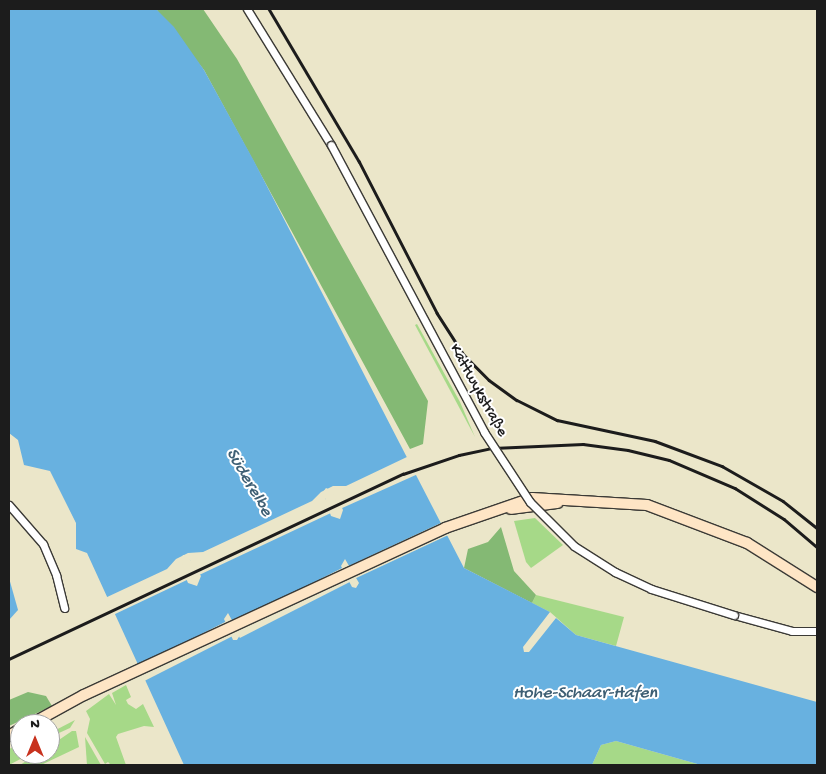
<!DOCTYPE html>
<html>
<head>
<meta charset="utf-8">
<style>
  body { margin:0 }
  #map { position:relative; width:826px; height:774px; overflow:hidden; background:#ebe6c9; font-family:"Gochi Hand",sans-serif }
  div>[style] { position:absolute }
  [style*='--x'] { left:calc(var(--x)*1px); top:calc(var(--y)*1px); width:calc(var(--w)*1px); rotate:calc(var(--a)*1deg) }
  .green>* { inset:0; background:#a6d988 }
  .forest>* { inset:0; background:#84b974 }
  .water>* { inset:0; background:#68b1e0 }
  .pier>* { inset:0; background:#ebe6c9; transform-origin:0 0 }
  .roads { filter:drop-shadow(1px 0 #3b3a36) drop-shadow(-1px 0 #3b3a36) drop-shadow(0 1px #3b3a36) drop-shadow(0 -1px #3b3a36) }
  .street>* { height:7px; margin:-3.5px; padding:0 3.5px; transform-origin:3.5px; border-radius:3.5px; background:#fff }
  .secondary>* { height:10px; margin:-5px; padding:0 5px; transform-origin:5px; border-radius:5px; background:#fee5c5 }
  .rail>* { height:2.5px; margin:-1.25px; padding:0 1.25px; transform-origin:1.25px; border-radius:1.25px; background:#1c1c1c }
  .bridges { filter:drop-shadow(1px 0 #3b3a36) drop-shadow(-1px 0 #3b3a36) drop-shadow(0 1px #3b3a36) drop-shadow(0 -1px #3b3a36) }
  .street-bridge>* { height:7px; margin:-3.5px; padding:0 3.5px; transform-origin:3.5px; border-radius:3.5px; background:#fff }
  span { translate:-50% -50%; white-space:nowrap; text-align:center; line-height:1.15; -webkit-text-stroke:4px #fff; paint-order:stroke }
  .street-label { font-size:16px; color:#1c1c1c }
  .water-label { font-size:18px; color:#3e5f74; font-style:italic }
  .frame { position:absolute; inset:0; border:10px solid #1c1c1c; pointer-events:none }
  .north { position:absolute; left:10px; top:714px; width:50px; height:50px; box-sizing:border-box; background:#fff; border:1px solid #a4a4a4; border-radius:50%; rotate:0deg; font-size:14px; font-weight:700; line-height:20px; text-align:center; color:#1c1c1c }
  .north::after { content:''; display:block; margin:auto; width:18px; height:22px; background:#c8321e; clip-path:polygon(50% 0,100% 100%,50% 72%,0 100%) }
</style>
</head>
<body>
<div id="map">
  <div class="green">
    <div style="clip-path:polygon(417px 324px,460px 402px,475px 437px,415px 325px)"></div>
    <div style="clip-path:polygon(535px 518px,563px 545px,531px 568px,526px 562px,514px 521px)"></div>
    <div style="clip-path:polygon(536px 595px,624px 617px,616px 646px,576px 635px,550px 612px,532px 603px)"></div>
    <div style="clip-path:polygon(126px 685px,131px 697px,126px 700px,128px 704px,136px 709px,143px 704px,154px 727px,144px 726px,118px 734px,116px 737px,126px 765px,111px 765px,108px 762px,105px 764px,87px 733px,90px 719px,86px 711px,109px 694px,116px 705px,112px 693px)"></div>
    <div style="clip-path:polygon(75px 720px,70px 728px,50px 737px,50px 733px)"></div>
    <div style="clip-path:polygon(72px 731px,76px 731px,79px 747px,41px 765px,20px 765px,37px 754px,50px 754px,50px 746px)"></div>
    <div style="clip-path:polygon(85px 737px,101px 765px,87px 765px)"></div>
    <div style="clip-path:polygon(616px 741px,701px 765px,592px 765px,601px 745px)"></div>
    <div style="clip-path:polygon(20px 744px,20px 754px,30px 754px,9px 765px,9px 749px)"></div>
  </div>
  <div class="forest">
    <div style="clip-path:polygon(156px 9px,203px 9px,237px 59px,428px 401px,423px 444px,410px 449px,204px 70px)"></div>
    <div style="clip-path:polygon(501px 527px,514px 571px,536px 595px,532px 603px,464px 568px,468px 549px,488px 542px)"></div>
    <div style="clip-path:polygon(28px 692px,46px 696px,52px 706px,9px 726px,9px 700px)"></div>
  </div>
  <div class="water">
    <div style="clip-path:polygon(evenodd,9px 9px,156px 9px,174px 27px,204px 70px,254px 161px,464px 568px,550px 612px,523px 647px,524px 652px,529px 652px,556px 618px,576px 635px,817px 702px,817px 765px,701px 765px,616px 741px,601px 745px,592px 765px,184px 765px,87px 553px,76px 549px,76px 523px,50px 471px,24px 465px,18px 440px,9px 433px,9px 9px,326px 488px,335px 492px,343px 510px,340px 519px,331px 516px,323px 492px,326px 488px,9px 9px,183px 555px,187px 555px,201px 576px,197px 586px,188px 583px,180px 563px,183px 555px,9px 9px,345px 559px,359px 583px,356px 588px,352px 587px,341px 566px,345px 559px,9px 9px,228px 613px,240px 635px,237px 640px,233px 640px,224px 619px,228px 613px)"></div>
    <div style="clip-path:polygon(9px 578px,18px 610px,9px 620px)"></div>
  </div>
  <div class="pier">
    <div style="clip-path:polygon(409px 456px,418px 474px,340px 509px,333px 494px,327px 490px,325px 498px,333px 512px,197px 576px,190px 560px,184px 557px,182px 563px,189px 579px,113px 615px,105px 598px,167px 569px,176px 559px,188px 553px,203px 552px,312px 501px,321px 492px,333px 486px,346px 486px)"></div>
    <div style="left:443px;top:522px;width:14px;height:104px;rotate:65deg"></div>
    <div style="left:344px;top:567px;width:16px;height:125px;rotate:63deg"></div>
    <div style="left:227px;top:621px;width:16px;height:101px;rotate:63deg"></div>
  </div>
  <div class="roads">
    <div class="street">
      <div style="--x:247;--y:9;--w:160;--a:58.3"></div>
      <div style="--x:9;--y:505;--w:52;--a:48.9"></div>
      <div style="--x:43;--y:544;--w:34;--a:67"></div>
      <div style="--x:56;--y:575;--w:34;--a:76"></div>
      <div style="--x:734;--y:615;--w:60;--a:15.4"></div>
      <div style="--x:792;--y:631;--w:25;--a:0"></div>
    </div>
    <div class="secondary">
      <div style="--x:511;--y:509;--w:47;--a:-7.3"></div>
      <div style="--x:31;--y:724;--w:60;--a:-28.7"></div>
      <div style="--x:84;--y:695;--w:398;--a:-24.8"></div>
      <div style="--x:445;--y:528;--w:92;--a:-19"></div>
      <div style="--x:532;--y:498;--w:115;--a:3.5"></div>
      <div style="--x:647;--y:505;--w:107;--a:20.8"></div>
      <div style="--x:747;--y:543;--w:83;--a:32.2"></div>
      <div style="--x:9;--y:736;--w:13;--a:-32"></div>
    </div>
  </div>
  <div class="rail">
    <div style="--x:269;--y:9;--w:177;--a:59.4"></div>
    <div style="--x:359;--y:161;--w:171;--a:62.8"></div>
    <div style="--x:437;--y:313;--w:50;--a:57.3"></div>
    <div style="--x:464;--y:355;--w:35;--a:45"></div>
    <div style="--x:489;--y:380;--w:34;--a:36"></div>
    <div style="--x:517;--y:400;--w:45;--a:26.6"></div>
    <div style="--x:557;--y:420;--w:100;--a:12.1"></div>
    <div style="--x:655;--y:441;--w:72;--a:20.5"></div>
    <div style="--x:722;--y:466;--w:70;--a:29.8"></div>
    <div style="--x:783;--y:501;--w:43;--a:38.5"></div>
    <div style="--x:9;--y:659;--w:435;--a:-25.2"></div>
    <div style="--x:403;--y:474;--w:59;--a:-18.7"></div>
    <div style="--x:459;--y:455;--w:35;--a:-12"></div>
    <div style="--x:493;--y:448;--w:90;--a:-2.5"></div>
    <div style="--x:583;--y:444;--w:45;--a:7.6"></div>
    <div style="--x:628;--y:450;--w:42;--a:13.7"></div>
    <div style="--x:669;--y:460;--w:72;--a:23"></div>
    <div style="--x:735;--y:488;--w:58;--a:32.3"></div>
    <div style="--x:784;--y:519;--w:43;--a:40.3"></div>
  </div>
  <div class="bridges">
    <div class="street-bridge">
      <div style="--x:331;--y:145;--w:325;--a:61.9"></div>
      <div style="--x:484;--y:432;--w:84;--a:56.7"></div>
      <div style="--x:530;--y:502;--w:62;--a:45"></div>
      <div style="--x:574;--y:546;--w:49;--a:32.4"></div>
      <div style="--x:615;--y:572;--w:40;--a:25"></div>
      <div style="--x:651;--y:589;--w:87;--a:17.4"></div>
    </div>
  </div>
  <div class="street-label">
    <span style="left:477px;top:391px;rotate:61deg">Kattwykstraße</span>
  </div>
  <div class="water-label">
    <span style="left:248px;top:483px;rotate:60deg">Süderelbe</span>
    <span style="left:585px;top:694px">Hohe-Schaar-Hafen</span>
  </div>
  <div class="frame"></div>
  <div class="north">N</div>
</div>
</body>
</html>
